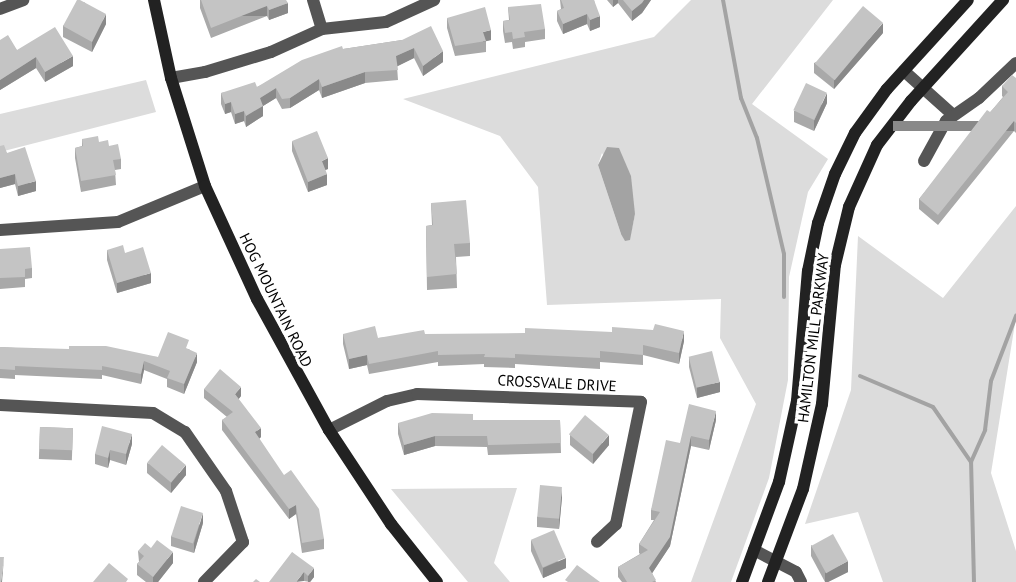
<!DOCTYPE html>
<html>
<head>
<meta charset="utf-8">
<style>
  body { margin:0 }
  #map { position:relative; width:1016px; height:582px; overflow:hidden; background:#fff; font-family:"PT Sans",sans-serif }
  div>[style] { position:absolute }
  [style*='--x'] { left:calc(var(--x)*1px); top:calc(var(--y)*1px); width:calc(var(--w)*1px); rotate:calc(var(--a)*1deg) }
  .green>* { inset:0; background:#dcdcdc }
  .water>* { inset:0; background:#a3a3a3 }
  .stream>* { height:4px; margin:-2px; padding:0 2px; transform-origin:2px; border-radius:2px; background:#a3a3a3 }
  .street>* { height:12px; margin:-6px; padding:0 6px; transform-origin:6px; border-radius:6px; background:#555 }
  .secondary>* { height:12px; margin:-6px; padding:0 6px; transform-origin:6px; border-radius:6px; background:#222 }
  .wall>* { inset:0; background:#a9a9a9; transform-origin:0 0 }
  .shaded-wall>* { inset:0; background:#898989; transform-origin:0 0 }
  .building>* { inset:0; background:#c4c4c4; transform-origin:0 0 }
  span { translate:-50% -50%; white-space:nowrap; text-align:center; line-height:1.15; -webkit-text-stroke:6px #fff; paint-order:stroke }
  .street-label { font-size:15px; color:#000 }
</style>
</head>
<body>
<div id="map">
  <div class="green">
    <div style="clip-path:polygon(evenodd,691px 0,833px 0,752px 104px,828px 159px,808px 192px,789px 277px,788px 380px,769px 478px,731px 582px,691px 582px,756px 404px,720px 338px,721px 299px,547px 305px,538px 187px,500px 136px,403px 99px,654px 37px,691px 0,602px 153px,635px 214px,631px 233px,621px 234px,598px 165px,602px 153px)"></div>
    <div style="clip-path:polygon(146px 80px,156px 112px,0 152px,0 114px)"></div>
    <div style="clip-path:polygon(1016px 206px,1016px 317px,991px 473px,1016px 551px,1016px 582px,883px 582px,858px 512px,805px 524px,851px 390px,858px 236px,943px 298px)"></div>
    <div style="clip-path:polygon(517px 488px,494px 563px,510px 582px,468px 582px,391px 489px)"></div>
  </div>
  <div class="water">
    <div style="clip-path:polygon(607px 147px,619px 148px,631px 176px,635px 214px,630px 240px,625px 241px,621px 234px,598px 165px)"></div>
  </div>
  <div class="stream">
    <div style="--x:723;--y:0;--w:100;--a:79.6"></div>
    <div style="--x:741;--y:98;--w:43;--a:68.2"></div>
    <div style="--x:757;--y:138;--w:119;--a:76.9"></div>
    <div style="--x:784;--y:254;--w:43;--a:90"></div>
    <div style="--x:860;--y:376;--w:79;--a:23"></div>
    <div style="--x:933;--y:407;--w:67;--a:55.4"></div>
    <div style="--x:974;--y:582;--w:120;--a:-91.4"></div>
    <div style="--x:971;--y:462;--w:35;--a:-66"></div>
    <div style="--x:985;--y:430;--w:49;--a:-83"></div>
    <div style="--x:991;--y:381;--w:70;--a:-69"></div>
  </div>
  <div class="street">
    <div style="--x:313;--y:0;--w:30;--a:73"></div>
    <div style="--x:0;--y:9;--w:25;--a:-21"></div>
    <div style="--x:904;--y:71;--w:66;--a:41.9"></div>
    <div style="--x:171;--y:78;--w:35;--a:-10"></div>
    <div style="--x:205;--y:72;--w:69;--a:-16.9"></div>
    <div style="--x:271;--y:52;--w:56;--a:-24.3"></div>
    <div style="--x:322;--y:29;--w:64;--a:-6.2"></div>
    <div style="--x:386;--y:22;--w:53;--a:-24.6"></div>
    <div style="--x:924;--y:161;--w:46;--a:-61.2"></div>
    <div style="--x:946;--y:121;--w:40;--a:-34.9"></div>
    <div style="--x:979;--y:98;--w:51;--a:-43.4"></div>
    <div style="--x:0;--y:230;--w:118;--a:-3.9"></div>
    <div style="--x:118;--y:222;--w:94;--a:-22.5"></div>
    <div style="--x:0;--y:405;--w:153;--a:3"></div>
    <div style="--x:153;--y:413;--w:37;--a:31"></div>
    <div style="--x:185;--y:432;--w:72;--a:55.2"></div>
    <div style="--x:226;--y:491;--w:54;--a:71.6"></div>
    <div style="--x:243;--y:542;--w:56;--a:134.3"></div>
    <div style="--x:329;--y:430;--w:65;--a:-26.6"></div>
    <div style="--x:387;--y:401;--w:31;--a:-13"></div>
    <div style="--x:417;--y:394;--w:224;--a:2"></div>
    <div style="--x:641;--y:402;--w:125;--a:101.6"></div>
    <div style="--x:616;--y:524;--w:26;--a:137"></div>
    <div style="--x:754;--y:550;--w:47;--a:27.6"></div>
    <div style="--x:796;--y:572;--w:11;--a:63"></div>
  </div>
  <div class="secondary">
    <div style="--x:154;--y:0;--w:80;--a:77.7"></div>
    <div style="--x:171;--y:78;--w:113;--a:72.5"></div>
    <div style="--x:205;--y:186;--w:124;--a:65.3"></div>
    <div style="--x:257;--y:299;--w:149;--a:61.2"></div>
    <div style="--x:329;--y:430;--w:113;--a:56.6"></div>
    <div style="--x:391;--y:524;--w:74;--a:51.6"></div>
    <div style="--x:742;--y:582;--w:107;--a:-69.7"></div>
    <div style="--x:779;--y:482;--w:83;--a:-77.5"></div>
    <div style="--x:797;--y:401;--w:130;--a:-85.2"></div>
    <div style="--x:808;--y:271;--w:49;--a:-78.2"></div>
    <div style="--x:818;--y:223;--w:52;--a:-70.9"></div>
    <div style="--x:835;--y:174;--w:46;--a:-64"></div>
    <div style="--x:855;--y:133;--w:54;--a:-54"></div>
    <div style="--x:887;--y:89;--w:120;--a:-47.7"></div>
    <div style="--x:768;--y:582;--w:99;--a:-69.4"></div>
    <div style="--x:803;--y:489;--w:87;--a:-77.4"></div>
    <div style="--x:822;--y:404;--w:140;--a:-84.7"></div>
    <div style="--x:835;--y:265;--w:60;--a:-76.4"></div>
    <div style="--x:849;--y:207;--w:68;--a:-65.7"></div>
    <div style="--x:877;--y:145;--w:56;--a:-52.3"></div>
    <div style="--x:911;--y:101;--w:137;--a:-47.7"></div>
  </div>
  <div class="wall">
    <div style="clip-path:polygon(200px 0,286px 0,288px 13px,269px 20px,267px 16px,211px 38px,200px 8px)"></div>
    <div style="clip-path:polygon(560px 0,594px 0,600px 27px,590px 31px,587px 24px,563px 34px,557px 21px,557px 11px,561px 9px)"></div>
    <div style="clip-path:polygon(607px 0,651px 0,642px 13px,632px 21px,618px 3px,613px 7px)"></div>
    <div style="clip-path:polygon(84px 2px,106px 24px,92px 52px,63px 37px,63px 26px)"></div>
    <div style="clip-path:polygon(508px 7px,545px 29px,545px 39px,525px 42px,525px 47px,513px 49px,512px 42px,505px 43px,503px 31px,503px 21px,509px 20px)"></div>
    <div style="clip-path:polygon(447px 18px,491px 40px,486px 41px,486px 52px,455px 56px,447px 28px)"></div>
    <div style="clip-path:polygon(883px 33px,834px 89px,814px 73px,814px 63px)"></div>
    <div style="clip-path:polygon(0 40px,17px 50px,73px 66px,45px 82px,36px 68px,0 90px)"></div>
    <div style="clip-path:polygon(402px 40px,443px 62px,423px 76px,414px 58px,397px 66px,398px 80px,365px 83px,322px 98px,319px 90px,290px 108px,282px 109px,276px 98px,263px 106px,263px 116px,246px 127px,244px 121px,235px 124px,231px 112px,225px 114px,221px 104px,221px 93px,257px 87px,343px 49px)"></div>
    <div style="clip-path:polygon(1016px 78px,1016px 133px,1014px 131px,938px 225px,919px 209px,919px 199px,1003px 97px,1002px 96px,1002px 86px)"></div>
    <div style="clip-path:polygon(827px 103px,814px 131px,794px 122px,794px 111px)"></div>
    <div style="clip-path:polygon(82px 139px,99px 142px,109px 146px,121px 159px,121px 169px,115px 170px,116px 185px,81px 192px,75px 158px,75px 148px,82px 146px)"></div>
    <div style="clip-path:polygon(292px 141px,328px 169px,325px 170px,327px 185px,308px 192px,292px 151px)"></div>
    <div style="clip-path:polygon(0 146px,7px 153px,36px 191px,18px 196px,15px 184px,0 188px)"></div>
    <div style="clip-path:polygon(431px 203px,470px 243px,470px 256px,456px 257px,457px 288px,427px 290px,426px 226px,432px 225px)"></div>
    <div style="clip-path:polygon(0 249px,32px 268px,32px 278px,25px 279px,25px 287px,0 289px)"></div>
    <div style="clip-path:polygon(107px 250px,125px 253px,151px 283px,117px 293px,107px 260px)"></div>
    <div style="clip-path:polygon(343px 334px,378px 338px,425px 334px,684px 341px,679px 364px,643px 355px,643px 365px,600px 362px,600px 369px,515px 364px,515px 368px,484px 367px,484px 364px,438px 366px,438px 362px,369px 374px,367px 365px,349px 369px,343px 344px)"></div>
    <div style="clip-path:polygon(0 347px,158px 357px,189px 349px,197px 362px,184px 394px,167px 387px,167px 379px,144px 370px,141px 384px,102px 375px,102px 379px,15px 375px,15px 379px,0 378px)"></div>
    <div style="clip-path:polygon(689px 357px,720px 392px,697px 398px,689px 367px)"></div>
    <div style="clip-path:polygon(204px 389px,241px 396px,238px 399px,261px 437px,259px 439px,324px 539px,324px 549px,302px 553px,296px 514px,289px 519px,222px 430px,222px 420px,227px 417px,204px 398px)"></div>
    <div style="clip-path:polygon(473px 420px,560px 420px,561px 453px,488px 455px,487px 447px,435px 446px,404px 455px,398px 434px,398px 423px)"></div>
    <div style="clip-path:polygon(716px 420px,709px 450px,691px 446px,670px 546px,652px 573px,656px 582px,622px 582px,618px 577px,618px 567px,640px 554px,639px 553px,639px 544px,654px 520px,651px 520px,651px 510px,680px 443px)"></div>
    <div style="left:40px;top:427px;width:33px;height:32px;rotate:2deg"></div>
    <div style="clip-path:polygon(570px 435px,609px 445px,593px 464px,570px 445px)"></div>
    <div style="clip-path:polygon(132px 444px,126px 465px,110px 460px,108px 468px,95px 464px,95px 454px)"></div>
    <div style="clip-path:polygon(147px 463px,186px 475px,171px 493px,147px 473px)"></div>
    <div style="clip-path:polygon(562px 497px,559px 529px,537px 527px,537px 517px)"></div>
    <div style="clip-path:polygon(203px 523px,194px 553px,171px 546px,171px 536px)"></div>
    <div style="clip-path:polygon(531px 540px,566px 568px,543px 578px,531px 551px)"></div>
    <div style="clip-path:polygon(811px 545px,848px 572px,828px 582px,825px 582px,811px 556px)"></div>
    <div style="clip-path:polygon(151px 548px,173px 563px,158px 582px,146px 582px,137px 575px,137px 564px,139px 562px,138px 551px)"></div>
    <div style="clip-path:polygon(292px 552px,314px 577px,310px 582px,304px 581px)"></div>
  </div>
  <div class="shaded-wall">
    <div style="clip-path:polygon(613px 0,618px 0,618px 3px,613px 7px)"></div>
    <div style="clip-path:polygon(644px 0,651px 0,642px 13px,632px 21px,632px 11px)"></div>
    <div style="clip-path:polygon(288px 3px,288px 13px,269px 20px,269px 10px)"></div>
    <div style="left:267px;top:6px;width:10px;height:60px;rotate:90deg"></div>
    <div style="clip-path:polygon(106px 14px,106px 24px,92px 52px,92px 42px)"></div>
    <div style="clip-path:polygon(587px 14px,587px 24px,563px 34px,563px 24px)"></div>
    <div style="clip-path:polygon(600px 16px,600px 27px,590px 31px,590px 20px)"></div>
    <div style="clip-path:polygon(883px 23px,883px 33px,834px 89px,834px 79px)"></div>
    <div style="clip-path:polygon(491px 30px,491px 40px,483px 42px,483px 32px)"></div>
    <div style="clip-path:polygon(414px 48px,414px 58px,396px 67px,396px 56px)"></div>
    <div style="clip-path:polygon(443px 51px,443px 62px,423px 76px,423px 66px)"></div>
    <div style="clip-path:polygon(73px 56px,73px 66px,45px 82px,45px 72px)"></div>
    <div style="clip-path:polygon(36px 57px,36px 68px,0 90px,0 80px)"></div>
    <div style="clip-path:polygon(365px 72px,365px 83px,322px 98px,322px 87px)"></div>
    <div style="clip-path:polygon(319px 79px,319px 90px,290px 108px,290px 98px)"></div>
    <div style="clip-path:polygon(276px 88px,276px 98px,263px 106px,263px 116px,246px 127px,246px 116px,260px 98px)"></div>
    <div style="clip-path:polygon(827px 93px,827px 103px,814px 131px,814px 121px)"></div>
    <div style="clip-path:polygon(231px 102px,231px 112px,225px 114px,225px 104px)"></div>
    <div style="clip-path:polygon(244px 111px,244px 121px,235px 124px,235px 114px)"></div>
    <div style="left:1014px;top:121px;width:10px;height:121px;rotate:90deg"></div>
    <div style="clip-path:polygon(328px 158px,328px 169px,322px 171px,322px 161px)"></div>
    <div style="clip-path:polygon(15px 174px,15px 184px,0 188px,0 178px)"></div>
    <div style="clip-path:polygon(327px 174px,327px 185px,308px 192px,308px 182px)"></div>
    <div style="clip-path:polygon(36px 181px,36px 191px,18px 196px,18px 186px)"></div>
    <div style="clip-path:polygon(151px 273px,151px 283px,117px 293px,117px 283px)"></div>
    <div style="clip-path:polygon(684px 331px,684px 341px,679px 364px,679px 353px)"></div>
    <div style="clip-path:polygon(197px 353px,197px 362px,184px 394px,184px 384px)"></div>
    <div style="clip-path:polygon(367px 355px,367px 365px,349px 369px,349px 359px)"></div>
    <div style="clip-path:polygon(144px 361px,144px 370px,141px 384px,141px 374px)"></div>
    <div style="clip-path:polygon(720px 382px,720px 392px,697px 398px,697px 387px)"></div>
    <div style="clip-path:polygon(241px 387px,241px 396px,235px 404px,235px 394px)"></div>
    <div style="clip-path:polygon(716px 411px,716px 420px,709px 450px,709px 440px)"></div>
    <div style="clip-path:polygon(261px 428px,261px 437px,255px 442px,255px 432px)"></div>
    <div style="clip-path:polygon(132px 434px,132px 444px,126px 465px,126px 454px)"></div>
    <div style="clip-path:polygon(609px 435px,609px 445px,593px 464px,593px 454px)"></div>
    <div style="clip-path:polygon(435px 436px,435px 446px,404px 455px,404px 445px)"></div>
    <div style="clip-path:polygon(691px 436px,691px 446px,670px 546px,649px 578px,649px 568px)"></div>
    <div style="clip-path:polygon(110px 450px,110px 460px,108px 468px,108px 458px)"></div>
    <div style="clip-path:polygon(186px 465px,186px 475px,171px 493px,171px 483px)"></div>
    <div style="clip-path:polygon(562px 487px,562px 497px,559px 529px,559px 519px)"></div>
    <div style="clip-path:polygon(296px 505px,296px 514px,289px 519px,289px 509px)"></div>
    <div style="clip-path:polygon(203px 513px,203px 523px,194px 553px,194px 543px)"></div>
    <div style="clip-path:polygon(173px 552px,173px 563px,158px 582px,153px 582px,153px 577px)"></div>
    <div style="clip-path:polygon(4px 557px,2px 582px,1px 582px)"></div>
    <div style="clip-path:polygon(566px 558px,566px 568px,543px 578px,543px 568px)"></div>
    <div style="clip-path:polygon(848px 561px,848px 572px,828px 582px,825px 582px,825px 573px)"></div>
    <div style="clip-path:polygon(314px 568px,314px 577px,310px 582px,308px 582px,308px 576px)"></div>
    <div style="clip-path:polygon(304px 572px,304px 581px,296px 582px)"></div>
  </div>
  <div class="building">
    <div style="clip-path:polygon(77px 0,80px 0,106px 14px,92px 42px,63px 26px)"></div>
    <div style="clip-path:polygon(201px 0,286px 0,288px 3px,269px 10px,267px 6px,211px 28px)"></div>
    <div style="clip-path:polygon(561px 0,594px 0,600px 16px,590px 20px,587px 14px,563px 24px,557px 11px,564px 8px)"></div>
    <div style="clip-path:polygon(623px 0,644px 0,642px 3px,632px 11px)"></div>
    <div style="clip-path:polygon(541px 4px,545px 29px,524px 32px,525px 37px,513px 39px,512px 32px,505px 33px,503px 21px,510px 20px,508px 7px)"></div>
    <div style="left:863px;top:6px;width:26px;height:75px;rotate:40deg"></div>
    <div style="clip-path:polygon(485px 7px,491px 30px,483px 32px,486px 41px,455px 46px,447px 18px)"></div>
    <div style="clip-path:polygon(431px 26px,443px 51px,423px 66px,414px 48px,396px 56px,398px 70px,365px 72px,322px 87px,319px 79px,290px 98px,282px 99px,276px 88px,260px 98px,263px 106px,246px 116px,244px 111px,235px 114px,231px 102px,225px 104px,221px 93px,255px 82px,257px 87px,302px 60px,342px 46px,343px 49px,402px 40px)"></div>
    <div style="clip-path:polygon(55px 27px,73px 56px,45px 72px,36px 57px,0 80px,0 40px,8px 35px,17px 50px)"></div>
    <div style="clip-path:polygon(1012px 75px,1016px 78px,1016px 123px,1014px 121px,938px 215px,919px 199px,987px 110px,990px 112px,1008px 92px,1002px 86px)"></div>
    <div style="left:806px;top:83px;width:23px;height:30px;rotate:25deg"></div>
    <div style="clip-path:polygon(317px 131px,328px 158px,322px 161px,327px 174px,308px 182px,292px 141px)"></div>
    <div style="clip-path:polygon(98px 136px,99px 142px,108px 140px,109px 146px,118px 144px,121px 159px,113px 160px,116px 175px,81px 181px,75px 148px,83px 146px,82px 139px)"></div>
    <div style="clip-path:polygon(4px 145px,7px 153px,25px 147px,36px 181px,18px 186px,15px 174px,0 178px,0 146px)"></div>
    <div style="clip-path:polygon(466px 200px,470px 243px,454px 244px,457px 274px,427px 277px,426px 226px,433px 225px,431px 203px)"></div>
    <div style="clip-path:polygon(123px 245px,125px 253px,143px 247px,151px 273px,117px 283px,107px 250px)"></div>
    <div style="clip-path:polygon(30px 247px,32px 268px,25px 269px,25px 277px,0 278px,0 249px)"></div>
    <div style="clip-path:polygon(655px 324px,684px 331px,679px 353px,643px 345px,643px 355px,600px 351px,600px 358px,515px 354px,515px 358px,484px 357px,485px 354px,438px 355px,438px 351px,369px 364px,367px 355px,349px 359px,343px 334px,375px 326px,378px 338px,424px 330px,425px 334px,525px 333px,525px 328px,612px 332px,612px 327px,653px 330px)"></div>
    <div style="clip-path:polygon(168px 332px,189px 340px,186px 348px,197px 353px,184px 384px,167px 378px,170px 371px,144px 361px,141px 374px,102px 366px,102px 370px,15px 366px,15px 370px,0 369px,0 347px,69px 349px,69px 346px,106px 346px,158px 357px)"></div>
    <div style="left:712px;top:351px;width:32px;height:24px;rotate:76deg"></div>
    <div style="clip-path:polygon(220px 369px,241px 387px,235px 394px,261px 428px,255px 432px,284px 475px,291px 470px,319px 509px,324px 539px,302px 543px,296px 505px,289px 509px,222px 420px,233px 412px,204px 389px)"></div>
    <div style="clip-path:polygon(689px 404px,716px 411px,709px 440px,691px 436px,670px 537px,649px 568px,656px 580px,652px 582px,627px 582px,618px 567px,648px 550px,639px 544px,660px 512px,651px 510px,666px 440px,680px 443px)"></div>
    <div style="clip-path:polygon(432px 413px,473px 414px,473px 420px,560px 420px,561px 443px,488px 445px,487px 436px,435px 436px,404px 445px,398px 423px)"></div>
    <div style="left:585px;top:415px;width:31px;height:25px;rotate:40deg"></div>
    <div style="clip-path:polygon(102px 426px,132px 434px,126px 454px,110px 450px,108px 458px,95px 454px)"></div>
    <div style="left:40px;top:427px;width:33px;height:22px;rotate:2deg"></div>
    <div style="left:162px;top:445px;width:31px;height:23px;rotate:40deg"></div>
    <div style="left:540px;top:485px;width:22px;height:32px;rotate:5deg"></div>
    <div style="left:181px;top:506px;width:23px;height:32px;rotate:18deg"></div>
    <div style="left:554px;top:530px;width:30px;height:25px;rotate:67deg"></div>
    <div style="left:833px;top:534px;width:31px;height:25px;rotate:61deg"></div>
    <div style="clip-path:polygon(157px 540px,173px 552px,153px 577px,137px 564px,144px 556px,138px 551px,145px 543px,151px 548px)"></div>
    <div style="clip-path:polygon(292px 552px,314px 568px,308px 576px,304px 572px,296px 582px,269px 582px)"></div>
    <div style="clip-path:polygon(0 557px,4px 557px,1px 582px,0 582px)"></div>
    <div style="clip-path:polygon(109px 563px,128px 579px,126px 582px,93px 582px)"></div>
    <div style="clip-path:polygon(577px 565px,600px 582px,568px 582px,565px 580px)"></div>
    <div style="clip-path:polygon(256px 579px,260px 582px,253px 582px)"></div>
  </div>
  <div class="street-label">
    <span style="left:276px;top:300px;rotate:64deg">HOG MOUNTAIN ROAD</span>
    <span style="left:813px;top:338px;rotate:-83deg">HAMILTON MILL PARKWAY</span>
    <span style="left:557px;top:383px;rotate:3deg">CROSSVALE DRIVE</span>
  </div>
</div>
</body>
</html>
